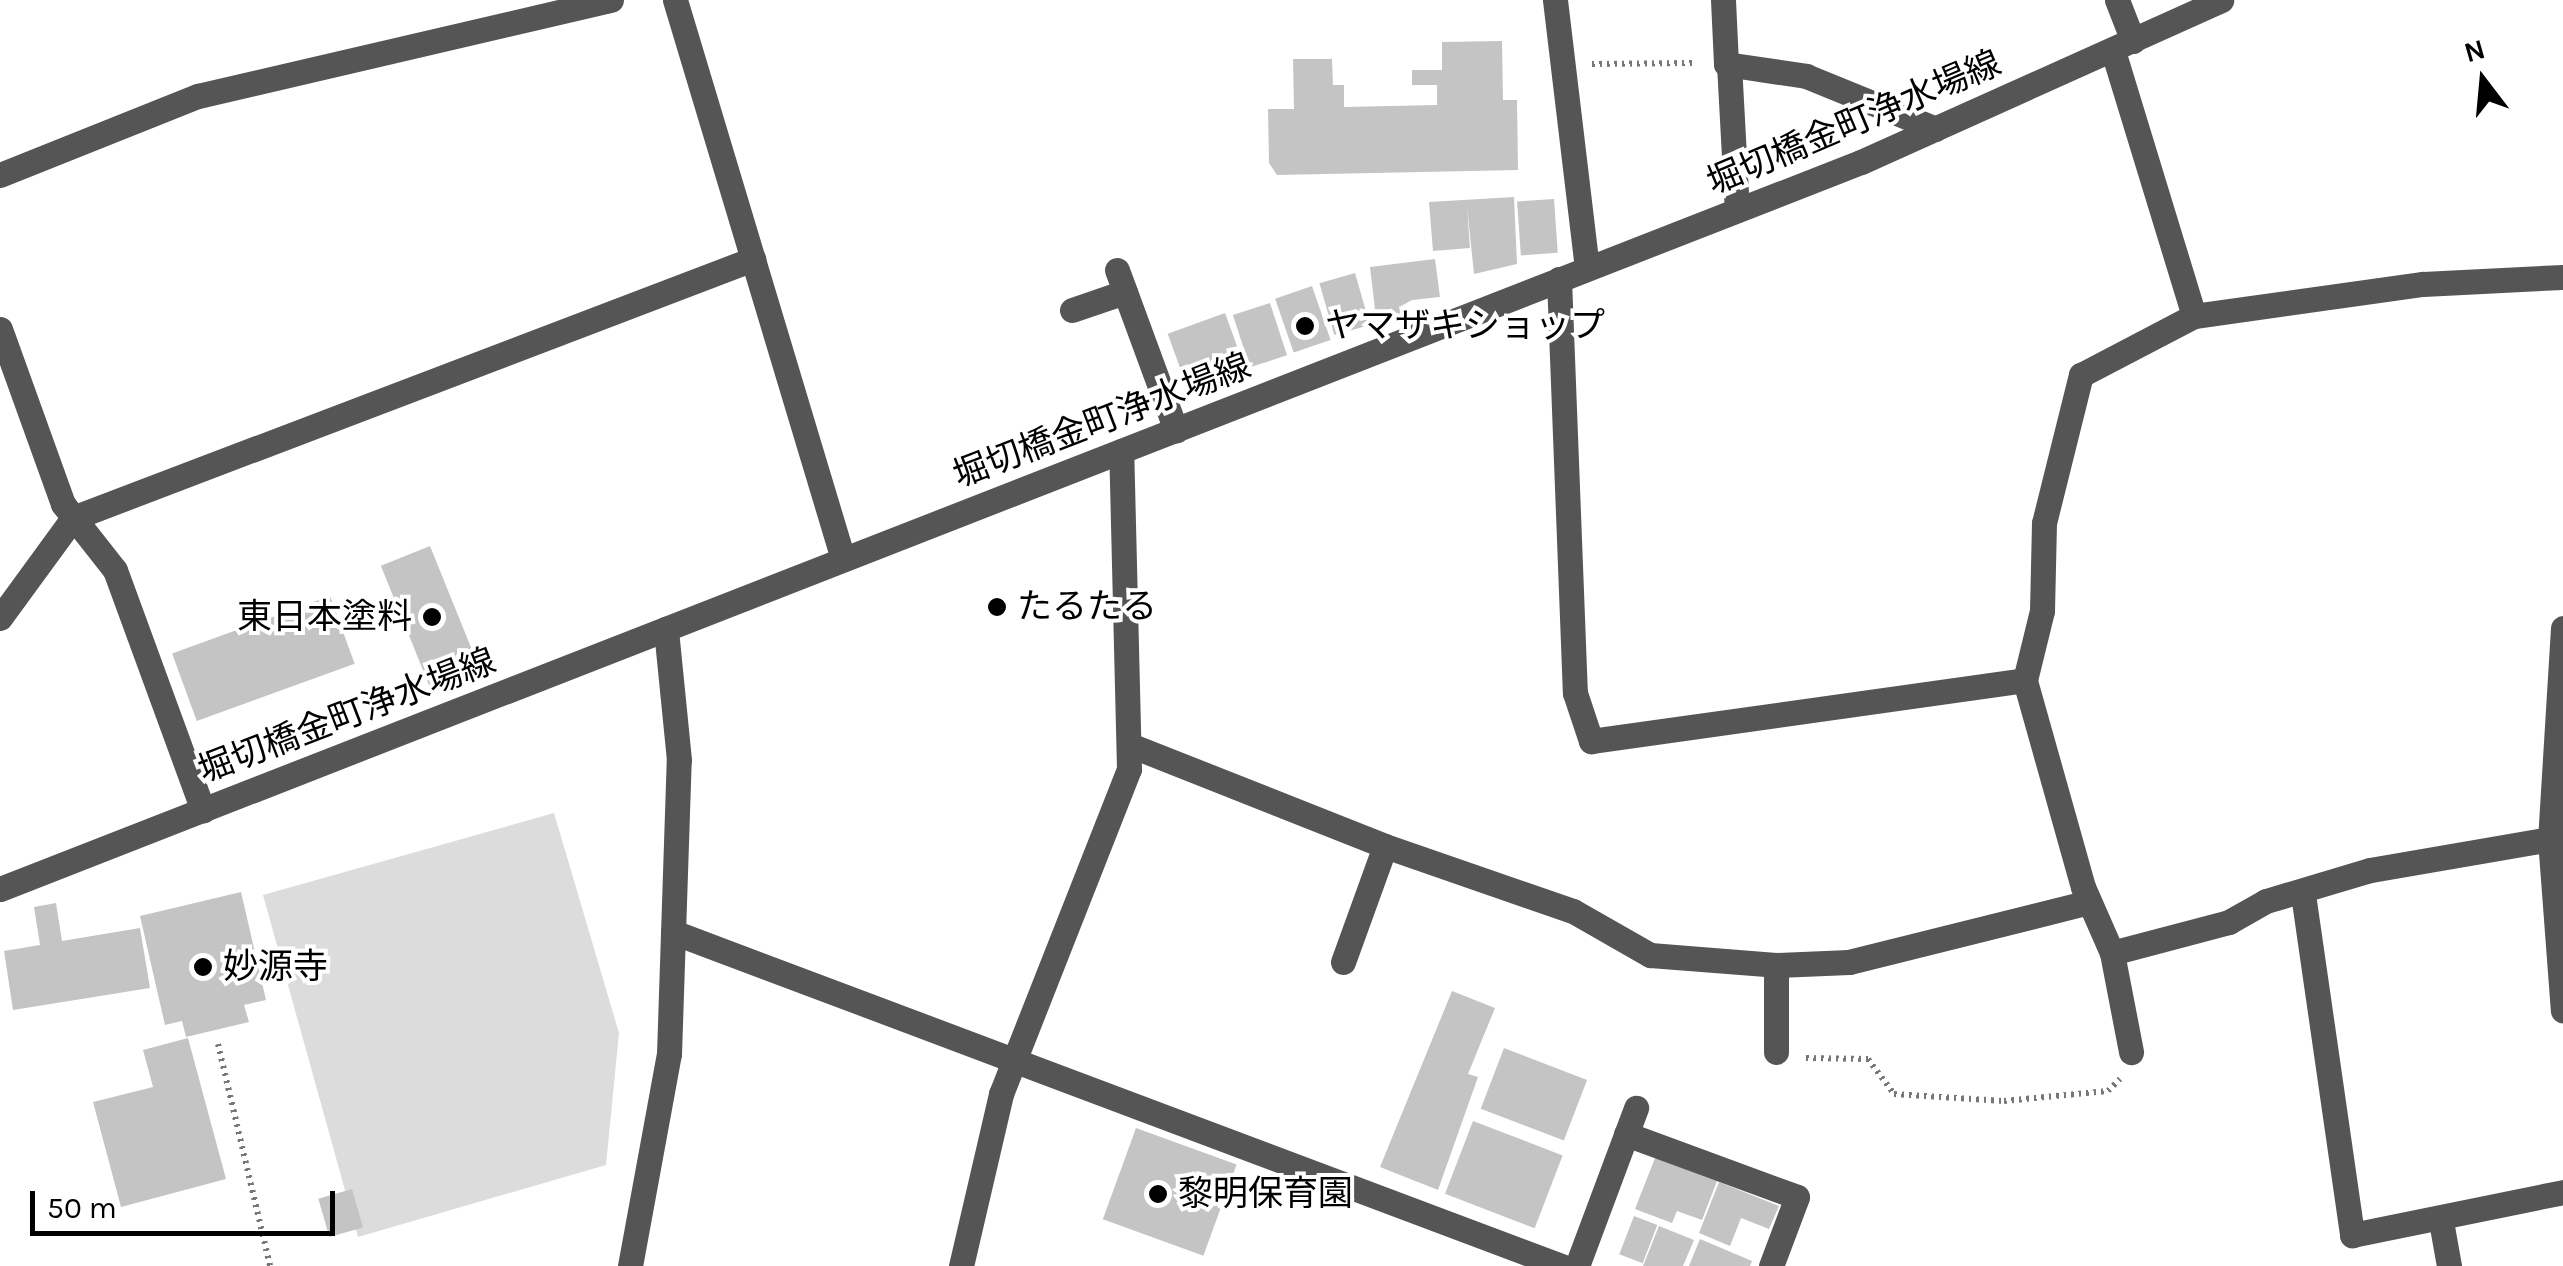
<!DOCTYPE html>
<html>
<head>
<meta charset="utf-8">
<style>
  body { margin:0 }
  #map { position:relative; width:2563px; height:1266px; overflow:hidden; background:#fff; font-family:Karla,"Noto Sans JP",sans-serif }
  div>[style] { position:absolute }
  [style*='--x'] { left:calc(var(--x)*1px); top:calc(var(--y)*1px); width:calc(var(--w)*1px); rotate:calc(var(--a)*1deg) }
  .green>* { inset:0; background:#dcdcdc }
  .building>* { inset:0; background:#c4c4c4; transform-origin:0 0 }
  .path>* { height:6px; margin-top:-3px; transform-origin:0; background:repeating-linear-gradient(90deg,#777 0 2.5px,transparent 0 7.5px) }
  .minor>* { height:25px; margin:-12.5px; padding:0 12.5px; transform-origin:12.5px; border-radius:12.5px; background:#555 }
  .dots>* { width:28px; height:28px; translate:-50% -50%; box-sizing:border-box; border:5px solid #fff; border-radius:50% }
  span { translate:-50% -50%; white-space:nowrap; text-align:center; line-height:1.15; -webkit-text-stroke:8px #fff; paint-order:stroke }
  .street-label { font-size:35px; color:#000 }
  .poi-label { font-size:35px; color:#000 }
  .left { translate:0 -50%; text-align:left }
  .right { translate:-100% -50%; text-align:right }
  .north { position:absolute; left:2433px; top:30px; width:100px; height:100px; -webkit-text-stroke:8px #fff; paint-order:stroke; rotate:344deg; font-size:28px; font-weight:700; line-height:40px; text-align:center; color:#000 }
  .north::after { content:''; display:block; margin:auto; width:35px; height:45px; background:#000; clip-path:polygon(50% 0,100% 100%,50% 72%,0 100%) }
  .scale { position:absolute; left:30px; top:1191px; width:305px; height:45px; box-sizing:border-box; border:5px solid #000; border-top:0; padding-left:12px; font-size:30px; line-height:35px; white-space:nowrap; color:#000; -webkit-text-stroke:8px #fff; paint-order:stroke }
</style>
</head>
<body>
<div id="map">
  <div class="green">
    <div style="clip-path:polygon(554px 813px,619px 1033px,606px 1165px,358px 1237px,263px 895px)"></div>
  </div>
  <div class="building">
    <div style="clip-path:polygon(1502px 41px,1503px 100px,1517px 100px,1518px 170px,1277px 175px,1269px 163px,1268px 109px,1294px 109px,1293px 59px,1332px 59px,1333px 85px,1344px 85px,1344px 107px,1437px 105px,1437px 85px,1412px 85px,1412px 70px,1442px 70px,1442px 42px)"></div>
    <div style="clip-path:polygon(1514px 197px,1517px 264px,1474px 274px,1467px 206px,1470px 248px,1433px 251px,1429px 202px)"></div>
    <div style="left:1554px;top:199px;width:54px;height:37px;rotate:86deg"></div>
    <div style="clip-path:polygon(1435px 259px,1440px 297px,1412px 300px,1401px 306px,1402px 314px,1376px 318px,1370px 267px)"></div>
    <div style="left:1355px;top:273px;width:54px;height:37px;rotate:74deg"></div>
    <div style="left:1312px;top:286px;width:57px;height:39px;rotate:71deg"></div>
    <div style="left:1270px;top:303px;width:55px;height:39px;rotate:72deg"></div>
    <div style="left:1225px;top:313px;width:63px;height:61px;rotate:70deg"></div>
    <div style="left:430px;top:546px;width:129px;height:53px;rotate:68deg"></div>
    <div style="left:330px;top:596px;width:72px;height:168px;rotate:70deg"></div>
    <div style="clip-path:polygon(241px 892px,266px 1000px,244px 1005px,249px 1022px,186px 1037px,182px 1021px,165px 1025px,140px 916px)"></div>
    <div style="clip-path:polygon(56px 903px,62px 941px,140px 928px,150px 988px,13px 1010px,4px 951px,40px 945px,34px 907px)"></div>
    <div style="clip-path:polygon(1452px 991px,1495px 1008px,1468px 1074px,1478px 1077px,1438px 1190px,1380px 1167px)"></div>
    <div style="clip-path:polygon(188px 1038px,226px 1179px,121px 1207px,93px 1102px,153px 1087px,143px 1050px)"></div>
    <div style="left:1504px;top:1048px;width:89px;height:65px;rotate:21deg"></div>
    <div style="left:1473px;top:1121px;width:96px;height:78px;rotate:21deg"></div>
    <div style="left:1136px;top:1128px;width:107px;height:97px;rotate:20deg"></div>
    <div style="clip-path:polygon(1655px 1158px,1717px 1181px,1702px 1220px,1677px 1211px,1672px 1223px,1635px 1209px)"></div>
    <div style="clip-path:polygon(1719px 1182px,1779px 1206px,1769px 1229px,1741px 1218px,1730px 1246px,1699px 1233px)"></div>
    <div style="left:352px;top:1189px;width:40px;height:35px;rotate:74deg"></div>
    <div style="left:1634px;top:1216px;width:25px;height:41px;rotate:21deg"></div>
    <div style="clip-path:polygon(1659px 1226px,1694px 1240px,1683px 1266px,1643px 1266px)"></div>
    <div style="clip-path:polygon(1700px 1239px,1752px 1261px,1750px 1266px,1689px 1266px)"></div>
  </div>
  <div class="path">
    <div style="--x:1592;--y:64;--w:102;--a:-0.6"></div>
    <div style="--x:218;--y:1044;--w:228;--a:76.8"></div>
    <div style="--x:1806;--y:1058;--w:62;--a:0.9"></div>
    <div style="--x:1868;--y:1059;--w:44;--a:53.4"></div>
    <div style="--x:1894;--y:1094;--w:110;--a:3.6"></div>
    <div style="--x:2004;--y:1101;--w:104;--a:-5.5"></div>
    <div style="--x:2108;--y:1091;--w:17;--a:-45"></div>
  </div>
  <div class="minor">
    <div style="--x:675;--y:0;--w:584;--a:73.27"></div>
    <div style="--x:1555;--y:0;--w:270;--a:83.2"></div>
    <div style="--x:1723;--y:0;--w:64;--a:87.3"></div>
    <div style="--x:1726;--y:64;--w:81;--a:8.5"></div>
    <div style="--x:1806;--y:76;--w:140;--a:22.2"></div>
    <div style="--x:2117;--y:0;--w:44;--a:68.7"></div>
    <div style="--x:2113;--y:51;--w:277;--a:73"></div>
    <div style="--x:1729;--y:64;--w:146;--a:86.9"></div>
    <div style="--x:0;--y:175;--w:213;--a:-21.8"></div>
    <div style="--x:198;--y:96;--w:424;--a:-13.1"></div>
    <div style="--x:1117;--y:270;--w:171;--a:69.8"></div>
    <div style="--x:1559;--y:279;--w:414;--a:87.8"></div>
    <div style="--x:1575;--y:693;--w:51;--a:71.6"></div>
    <div style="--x:1591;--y:741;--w:438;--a:-8"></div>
    <div style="--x:1072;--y:310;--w:56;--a:-18.8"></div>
    <div style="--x:0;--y:329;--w:186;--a:70.2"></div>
    <div style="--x:63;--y:504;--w:84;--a:51.8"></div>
    <div style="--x:115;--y:570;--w:256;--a:69.9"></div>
    <div style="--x:0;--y:618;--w:124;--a:-53.9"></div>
    <div style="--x:73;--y:518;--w:728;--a:-20.85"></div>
    <div style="--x:2563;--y:628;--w:211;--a:93.5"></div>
    <div style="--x:2550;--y:839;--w:172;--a:85.7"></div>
    <div style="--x:1130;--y:745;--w:274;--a:21.6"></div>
    <div style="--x:1385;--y:846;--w:199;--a:19.1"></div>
    <div style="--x:1573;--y:911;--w:89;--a:29.7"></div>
    <div style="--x:1650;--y:955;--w:126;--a:4.5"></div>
    <div style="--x:1776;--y:965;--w:73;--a:-2.4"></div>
    <div style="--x:1849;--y:962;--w:247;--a:-14"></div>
    <div style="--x:2550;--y:839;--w:183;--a:170.2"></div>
    <div style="--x:2370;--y:870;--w:109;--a:163.4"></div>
    <div style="--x:2266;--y:901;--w:43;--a:150.4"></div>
    <div style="--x:2229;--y:922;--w:121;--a:165.2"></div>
    <div style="--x:2112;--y:953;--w:72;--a:-113.7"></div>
    <div style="--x:2083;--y:887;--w:215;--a:-105.7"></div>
    <div style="--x:2025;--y:680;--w:71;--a:-76.2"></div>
    <div style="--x:2042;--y:611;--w:88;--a:-88.7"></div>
    <div style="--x:2044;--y:523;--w:153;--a:-76"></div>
    <div style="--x:2081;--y:375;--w:127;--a:-27.6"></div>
    <div style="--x:2194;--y:316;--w:231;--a:-8"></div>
    <div style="--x:2423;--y:284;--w:140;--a:-2.9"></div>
    <div style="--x:0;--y:889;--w:1998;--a:-21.34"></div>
    <div style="--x:1861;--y:162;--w:395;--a:-24.2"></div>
    <div style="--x:2303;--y:894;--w:345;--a:81.8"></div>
    <div style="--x:2352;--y:1235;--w:215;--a:-11.5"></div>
    <div style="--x:673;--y:932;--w:949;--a:20.61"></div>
    <div style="--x:2112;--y:953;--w:101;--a:79.1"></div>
    <div style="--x:1343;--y:962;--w:123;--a:-70.1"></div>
    <div style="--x:1776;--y:965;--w:87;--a:90"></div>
    <div style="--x:1626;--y:1134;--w:182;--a:20.2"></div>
    <div style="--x:1797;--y:1197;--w:74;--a:110.6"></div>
    <div style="--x:2441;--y:1221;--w:46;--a:79.9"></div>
    <div style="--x:630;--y:1266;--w:216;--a:-79.6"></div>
    <div style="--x:669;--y:1054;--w:294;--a:-88.1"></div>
    <div style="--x:679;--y:760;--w:132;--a:-95.7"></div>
    <div style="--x:961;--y:1266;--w:177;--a:-76.9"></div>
    <div style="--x:1001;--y:1094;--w:349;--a:-68.5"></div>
    <div style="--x:1129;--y:769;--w:318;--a:-91.4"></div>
    <div style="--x:1577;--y:1266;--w:169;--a:-69.5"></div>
  </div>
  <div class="dots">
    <div style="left:1305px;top:326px;background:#000"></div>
    <div style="left:997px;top:607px;background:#000"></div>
    <div style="left:432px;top:617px;background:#000"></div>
    <div style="left:203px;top:967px;background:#000"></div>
    <div style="left:1158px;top:1194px;background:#000"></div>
  </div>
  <div class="street-label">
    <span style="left:1854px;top:123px;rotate:-23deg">堀切橋金町浄水場線</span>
    <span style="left:1102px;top:421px;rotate:-21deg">堀切橋金町浄水場線</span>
    <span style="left:347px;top:716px;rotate:-21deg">堀切橋金町浄水場線</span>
  </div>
  <div class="poi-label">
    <span class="left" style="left:1325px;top:326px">ヤマザキショップ</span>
    <span class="left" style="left:1017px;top:607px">たるたる</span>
    <span class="right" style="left:412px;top:617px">東日本塗料</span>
    <span class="left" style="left:223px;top:967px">妙源寺</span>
    <span class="left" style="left:1178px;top:1194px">黎明保育園</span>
  </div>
  <div class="north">N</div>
  <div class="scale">50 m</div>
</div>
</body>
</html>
